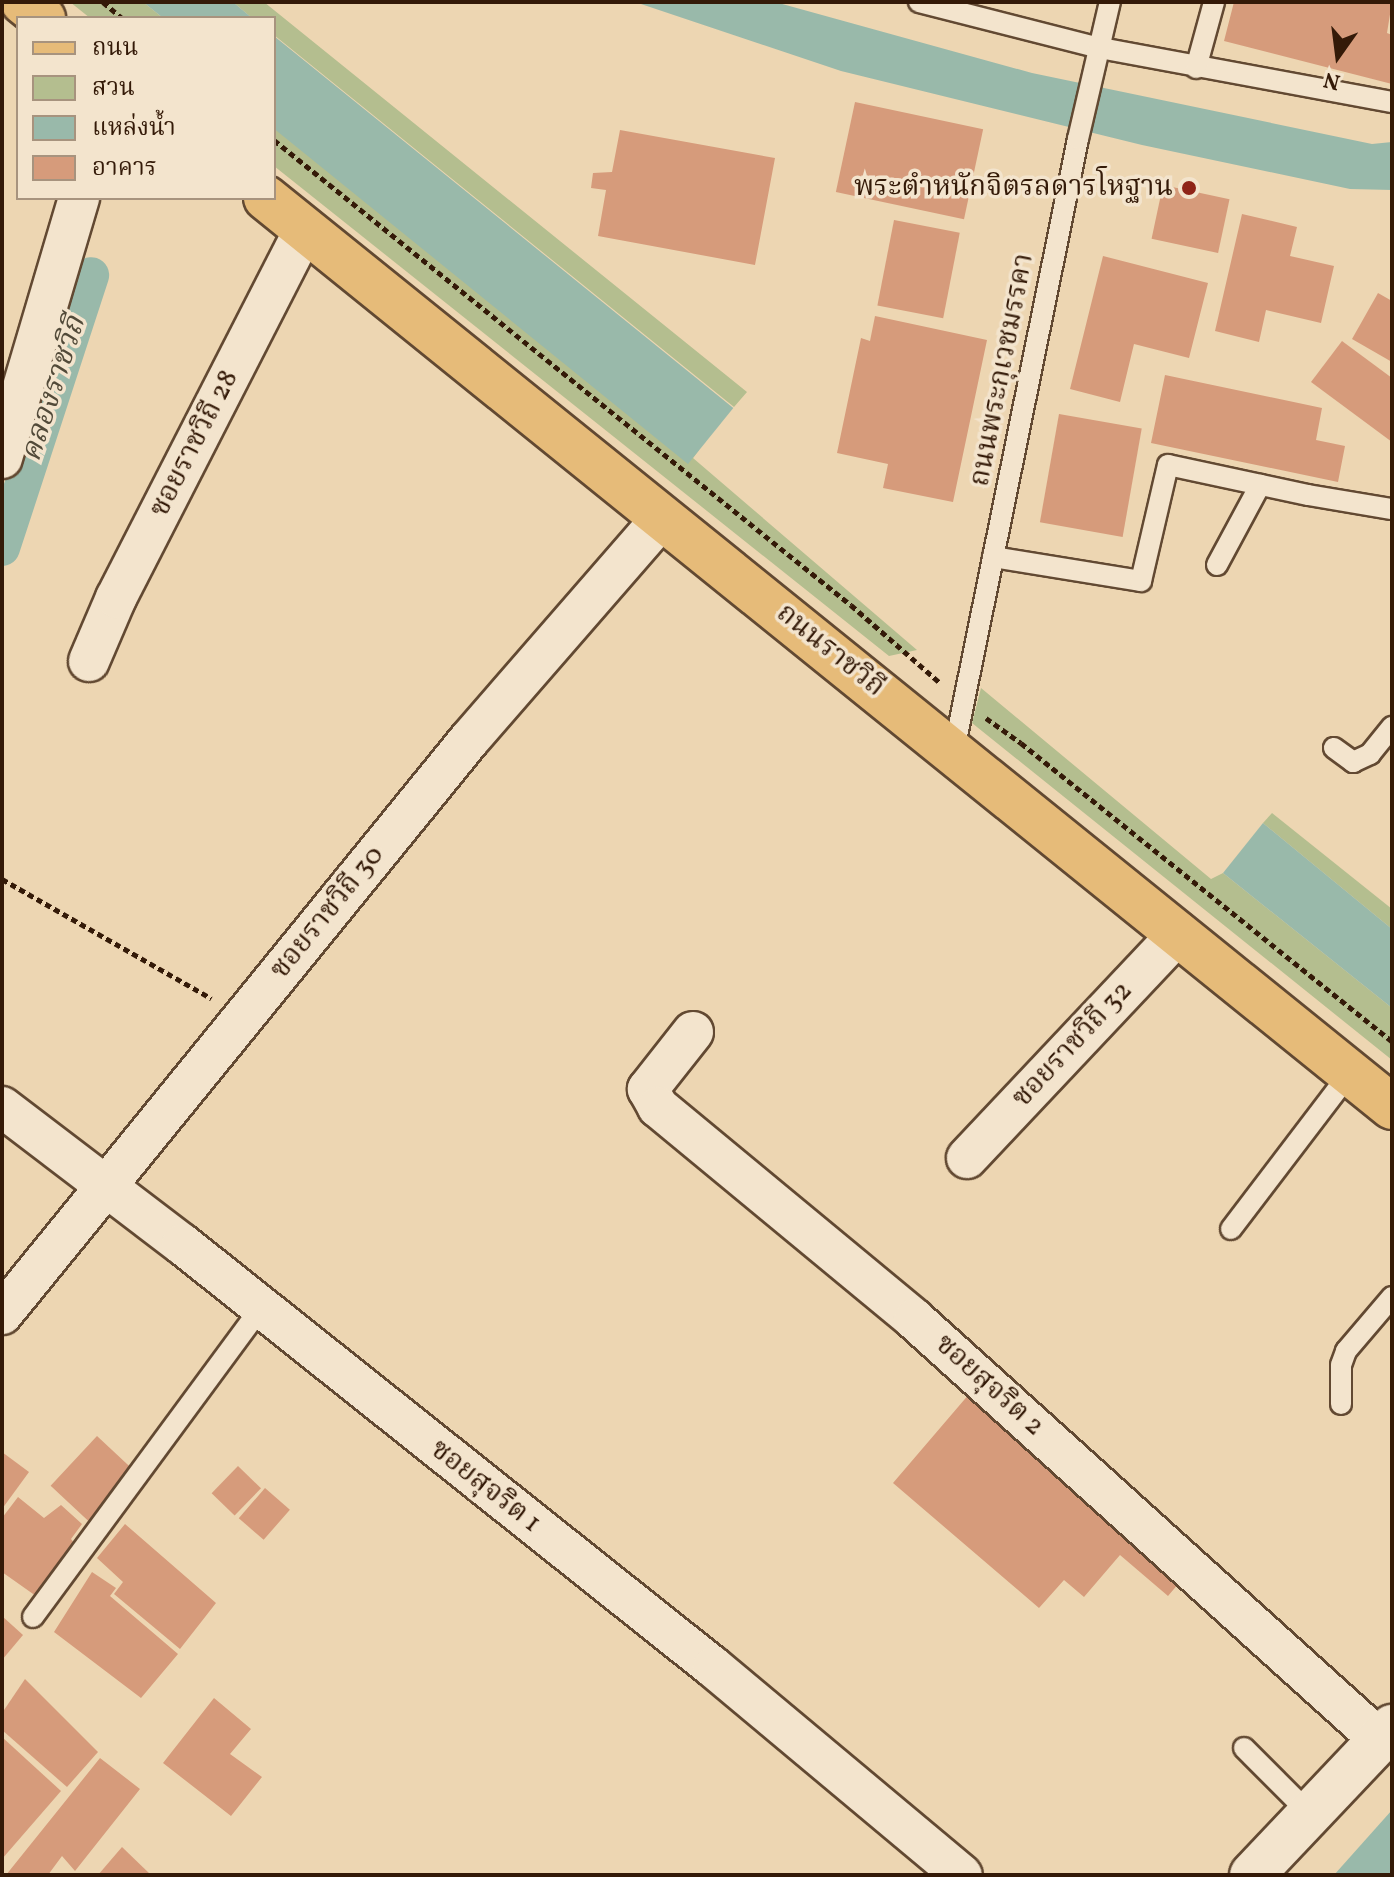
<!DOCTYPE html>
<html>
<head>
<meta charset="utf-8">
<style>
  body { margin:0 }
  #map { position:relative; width:1394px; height:1877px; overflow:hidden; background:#edd6b2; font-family:Vollkorn,"Noto Serif Thai",serif }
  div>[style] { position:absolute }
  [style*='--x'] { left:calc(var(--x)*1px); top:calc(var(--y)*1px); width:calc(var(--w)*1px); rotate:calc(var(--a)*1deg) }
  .green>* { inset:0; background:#b4be8f }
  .water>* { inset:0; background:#99b9aa; transform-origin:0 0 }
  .canal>* { height:36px; margin:-18px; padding:0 18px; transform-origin:18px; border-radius:18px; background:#99b9aa }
  .building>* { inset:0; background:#d69b7b; transform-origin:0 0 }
  .path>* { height:5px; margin-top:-2.5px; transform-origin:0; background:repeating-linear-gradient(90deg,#341a08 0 6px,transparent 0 10px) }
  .roads { filter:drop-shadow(2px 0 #624932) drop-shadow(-2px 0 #624932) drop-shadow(0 2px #624932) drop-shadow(0 -2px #624932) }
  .service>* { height:20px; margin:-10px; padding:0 10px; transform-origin:10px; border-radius:10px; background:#f3e4cd }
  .minor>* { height:40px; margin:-20px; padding:0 20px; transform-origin:20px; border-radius:20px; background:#f3e4cd }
  .secondary>* { height:44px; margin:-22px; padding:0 22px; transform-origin:22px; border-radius:22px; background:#f3e4cd }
  .primary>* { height:44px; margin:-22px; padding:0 22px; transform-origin:22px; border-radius:22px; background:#e6bb79 }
  .dots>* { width:22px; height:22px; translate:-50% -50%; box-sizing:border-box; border:4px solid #f3e4cd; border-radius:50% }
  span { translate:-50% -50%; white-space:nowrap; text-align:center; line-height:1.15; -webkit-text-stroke:7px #f3e4cd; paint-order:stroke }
  .poi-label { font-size:28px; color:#341a08 }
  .right { translate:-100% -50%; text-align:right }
  .street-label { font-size:28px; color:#341a08 }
  .water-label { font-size:30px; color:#524a39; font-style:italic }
  .frame { position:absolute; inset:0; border:4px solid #341a08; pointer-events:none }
  .legend { position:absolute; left:16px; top:16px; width:260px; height:184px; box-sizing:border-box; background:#f3e4cd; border:2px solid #a7937e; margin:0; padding:10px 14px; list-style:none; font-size:24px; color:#341a08 }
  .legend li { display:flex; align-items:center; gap:16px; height:40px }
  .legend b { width:40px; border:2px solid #a7937e }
  .north { position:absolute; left:1298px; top:16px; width:80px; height:80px; -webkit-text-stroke:6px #f3e4cd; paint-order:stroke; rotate:194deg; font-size:22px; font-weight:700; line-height:32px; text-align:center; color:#341a08 }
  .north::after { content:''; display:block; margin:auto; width:28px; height:36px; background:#341a08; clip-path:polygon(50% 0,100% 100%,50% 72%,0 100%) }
</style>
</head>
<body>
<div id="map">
  <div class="green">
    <div style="clip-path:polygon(70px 2px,143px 2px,163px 18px,90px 18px)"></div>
    <div style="clip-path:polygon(233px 2px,264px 2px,747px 392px,734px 407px,274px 35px,274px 18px,252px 18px)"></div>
    <div style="clip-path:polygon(274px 108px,699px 450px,693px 458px,917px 650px,889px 656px,274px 166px)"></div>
    <div style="clip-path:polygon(981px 688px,1211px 879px,1223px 873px,1392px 1008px,1392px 1060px,972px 723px)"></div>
    <div style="clip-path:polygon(1272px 813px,1392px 909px,1392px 929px,1263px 823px)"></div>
  </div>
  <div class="water">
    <div style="clip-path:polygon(143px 2px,233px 2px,252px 18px,163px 18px)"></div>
    <div style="clip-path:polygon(635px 2px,775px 2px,1032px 73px,1372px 144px,1392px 142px,1392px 190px,1350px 189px,1142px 145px,841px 71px)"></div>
    <div style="left:274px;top:36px;width:591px;height:72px;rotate:39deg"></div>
    <div style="clip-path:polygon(1263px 823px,1392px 929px,1392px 1008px,1223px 873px)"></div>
    <div style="clip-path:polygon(1392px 1810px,1392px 1875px,1334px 1875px)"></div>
  </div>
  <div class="canal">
    <div style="--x:2;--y:548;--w:287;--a:-71.9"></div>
  </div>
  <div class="building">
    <div style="clip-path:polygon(1234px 2px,1392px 2px,1387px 33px,1392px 35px,1392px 84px,1224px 41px)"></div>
    <div style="left:855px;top:102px;width:131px;height:92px;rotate:12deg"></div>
    <div style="clip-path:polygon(620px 130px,775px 158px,755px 265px,598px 236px,606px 190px,591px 188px,593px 173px,612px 172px)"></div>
    <div style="left:1163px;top:185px;width:68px;height:55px;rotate:12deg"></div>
    <div style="clip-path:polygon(1242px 214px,1297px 227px,1290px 256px,1334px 266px,1321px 323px,1266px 310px,1259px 342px,1215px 331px)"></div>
    <div style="left:894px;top:220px;width:67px;height:87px;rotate:11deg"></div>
    <div style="clip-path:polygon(1103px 256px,1208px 283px,1189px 358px,1134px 344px,1120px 402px,1070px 389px)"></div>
    <div style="clip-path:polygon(1378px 293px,1392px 301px,1392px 362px,1352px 339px)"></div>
    <div style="clip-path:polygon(875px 316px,987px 340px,953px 502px,883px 488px,888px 464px,837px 453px,861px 338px,870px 341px)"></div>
    <div style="clip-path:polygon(1342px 341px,1392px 378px,1392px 442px,1311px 382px)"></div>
    <div style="clip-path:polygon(1165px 375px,1322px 408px,1316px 440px,1345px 446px,1338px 482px,1151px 443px)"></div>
    <div style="left:1059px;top:414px;width:84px;height:110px;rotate:10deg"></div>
    <div style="clip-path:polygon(976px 1386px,1190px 1570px,1168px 1596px,1120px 1555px,1084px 1597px,1064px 1580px,1039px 1608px,893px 1483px)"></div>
    <div style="left:97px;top:1436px;width:52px;height:68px;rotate:43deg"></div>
    <div style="clip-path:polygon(2px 1452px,29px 1472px,2px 1509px)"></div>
    <div style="left:238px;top:1466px;width:32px;height:38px;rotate:44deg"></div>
    <div style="left:265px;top:1488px;width:33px;height:40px;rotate:41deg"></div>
    <div style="clip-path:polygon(18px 1497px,44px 1518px,61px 1505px,82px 1524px,71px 1539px,80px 1551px,43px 1601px,2px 1572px,2px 1518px)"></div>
    <div style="clip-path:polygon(125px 1524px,216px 1603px,180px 1649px,114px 1594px,123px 1582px,97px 1558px)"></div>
    <div style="clip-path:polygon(92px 1572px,116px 1588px,110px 1596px,178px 1654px,141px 1698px,54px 1632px)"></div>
    <div style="clip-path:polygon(2px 1616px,23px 1635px,2px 1660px)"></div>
    <div style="clip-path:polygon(25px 1679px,98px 1752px,67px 1787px,2px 1730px,2px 1713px)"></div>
    <div style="clip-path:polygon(214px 1698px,251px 1729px,230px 1754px,262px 1777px,231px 1816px,163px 1763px)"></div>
    <div style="clip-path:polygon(2px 1737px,61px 1791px,2px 1859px)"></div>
    <div style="clip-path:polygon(100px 1758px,140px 1789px,75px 1871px,62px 1856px,48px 1875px,6px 1875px)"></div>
    <div style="clip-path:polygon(122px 1847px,151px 1875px,98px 1875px)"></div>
  </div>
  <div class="path">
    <div style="--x:103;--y:2;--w:25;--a:40"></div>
    <div style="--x:274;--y:140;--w:741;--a:38.87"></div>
    <div style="--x:851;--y:605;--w:118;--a:41.2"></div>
    <div style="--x:986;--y:718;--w:43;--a:35.5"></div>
    <div style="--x:1021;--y:743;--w:476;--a:38.8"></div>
    <div style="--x:2;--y:879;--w:241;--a:29.7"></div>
  </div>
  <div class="roads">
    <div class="service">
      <div style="--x:919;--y:2;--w:187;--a:14.3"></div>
      <div style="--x:1100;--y:48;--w:297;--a:10.5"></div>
      <div style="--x:1196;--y:68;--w:68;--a:-74.7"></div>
      <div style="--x:993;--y:557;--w:150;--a:9.2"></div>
      <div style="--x:1141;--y:581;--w:119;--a:-76.9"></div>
      <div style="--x:1168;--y:465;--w:143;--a:12.1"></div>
      <div style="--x:1308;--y:495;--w:85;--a:9.5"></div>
      <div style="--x:1217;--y:565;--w:91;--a:-61.7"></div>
      <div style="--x:1334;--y:748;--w:24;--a:36"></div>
      <div style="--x:1353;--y:762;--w:19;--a:-25"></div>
      <div style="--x:1370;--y:754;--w:35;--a:-51"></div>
      <div style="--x:954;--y:750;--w:623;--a:-78.53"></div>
      <div style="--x:1078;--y:139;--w:141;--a:-76.9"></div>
      <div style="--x:1231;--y:1229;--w:196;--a:-52.7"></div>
      <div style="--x:1341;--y:1404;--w:39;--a:-90"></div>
      <div style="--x:1341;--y:1365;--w:15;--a:-70"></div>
      <div style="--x:1346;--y:1351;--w:71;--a:-49.6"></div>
      <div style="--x:33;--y:1617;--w:383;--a:-53.6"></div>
      <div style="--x:1244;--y:1748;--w:92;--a:45"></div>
    </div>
    <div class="minor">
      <div style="--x:2;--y:458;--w:271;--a:-73.5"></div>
      <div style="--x:89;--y:661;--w:69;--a:-66.8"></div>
      <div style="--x:116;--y:598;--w:415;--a:-62.9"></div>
      <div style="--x:693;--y:1032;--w:73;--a:128.3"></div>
      <div style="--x:648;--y:1089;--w:21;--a:61"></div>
      <div style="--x:658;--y:1107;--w:332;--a:39.6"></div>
      <div style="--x:914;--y:1319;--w:628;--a:42.1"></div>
      <div style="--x:2;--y:1107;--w:226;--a:37.3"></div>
      <div style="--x:182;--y:1244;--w:679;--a:38.54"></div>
      <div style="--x:713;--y:1667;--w:324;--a:39.9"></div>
      <div style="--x:967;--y:1158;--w:309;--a:-46.7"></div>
      <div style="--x:2;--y:1314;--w:740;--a:-50.87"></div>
      <div style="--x:469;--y:740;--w:294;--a:-49"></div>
    </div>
    <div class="secondary">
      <div style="--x:1252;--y:1875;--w:204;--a:-46.6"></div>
    </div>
    <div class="primary">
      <div style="--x:23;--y:2;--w:26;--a:39"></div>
      <div style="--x:266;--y:198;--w:1447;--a:38.91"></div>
    </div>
  </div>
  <div class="dots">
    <div style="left:1189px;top:188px;background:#8f2418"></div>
  </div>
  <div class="poi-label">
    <span class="right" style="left:1173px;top:188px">พระตำหนักจิตรลดารโหฐาน</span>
  </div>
  <div class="street-label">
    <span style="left:1003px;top:370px;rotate:-79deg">ถนนพระกุเวชมรรคา</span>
    <span style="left:195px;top:444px;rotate:-63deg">ซอยราชวิถี 28</span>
    <span style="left:830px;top:651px;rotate:39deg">ถนนราชวิถี</span>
    <span style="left:328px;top:913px;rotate:-51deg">ซอยราชวิถี 30</span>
    <span style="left:1073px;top:1045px;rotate:-47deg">ซอยราชวิถี 32</span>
    <span style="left:989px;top:1386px;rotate:42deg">ซอยสุจริต 2</span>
    <span style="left:485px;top:1487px;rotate:38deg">ซอยสุจริต 1</span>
  </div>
  <div class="water-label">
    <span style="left:54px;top:389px;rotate:-72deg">คลองราชวิถี</span>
  </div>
  <div class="frame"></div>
  <ul class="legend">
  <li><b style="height:10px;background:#e6bb79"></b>ถนน</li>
  <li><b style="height:22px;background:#b4be8f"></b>สวน</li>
  <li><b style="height:22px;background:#99b9aa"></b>แหล่งน้ำ</li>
  <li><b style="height:22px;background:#d69b7b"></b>อาคาร</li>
  </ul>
  <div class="north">N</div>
</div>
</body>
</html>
